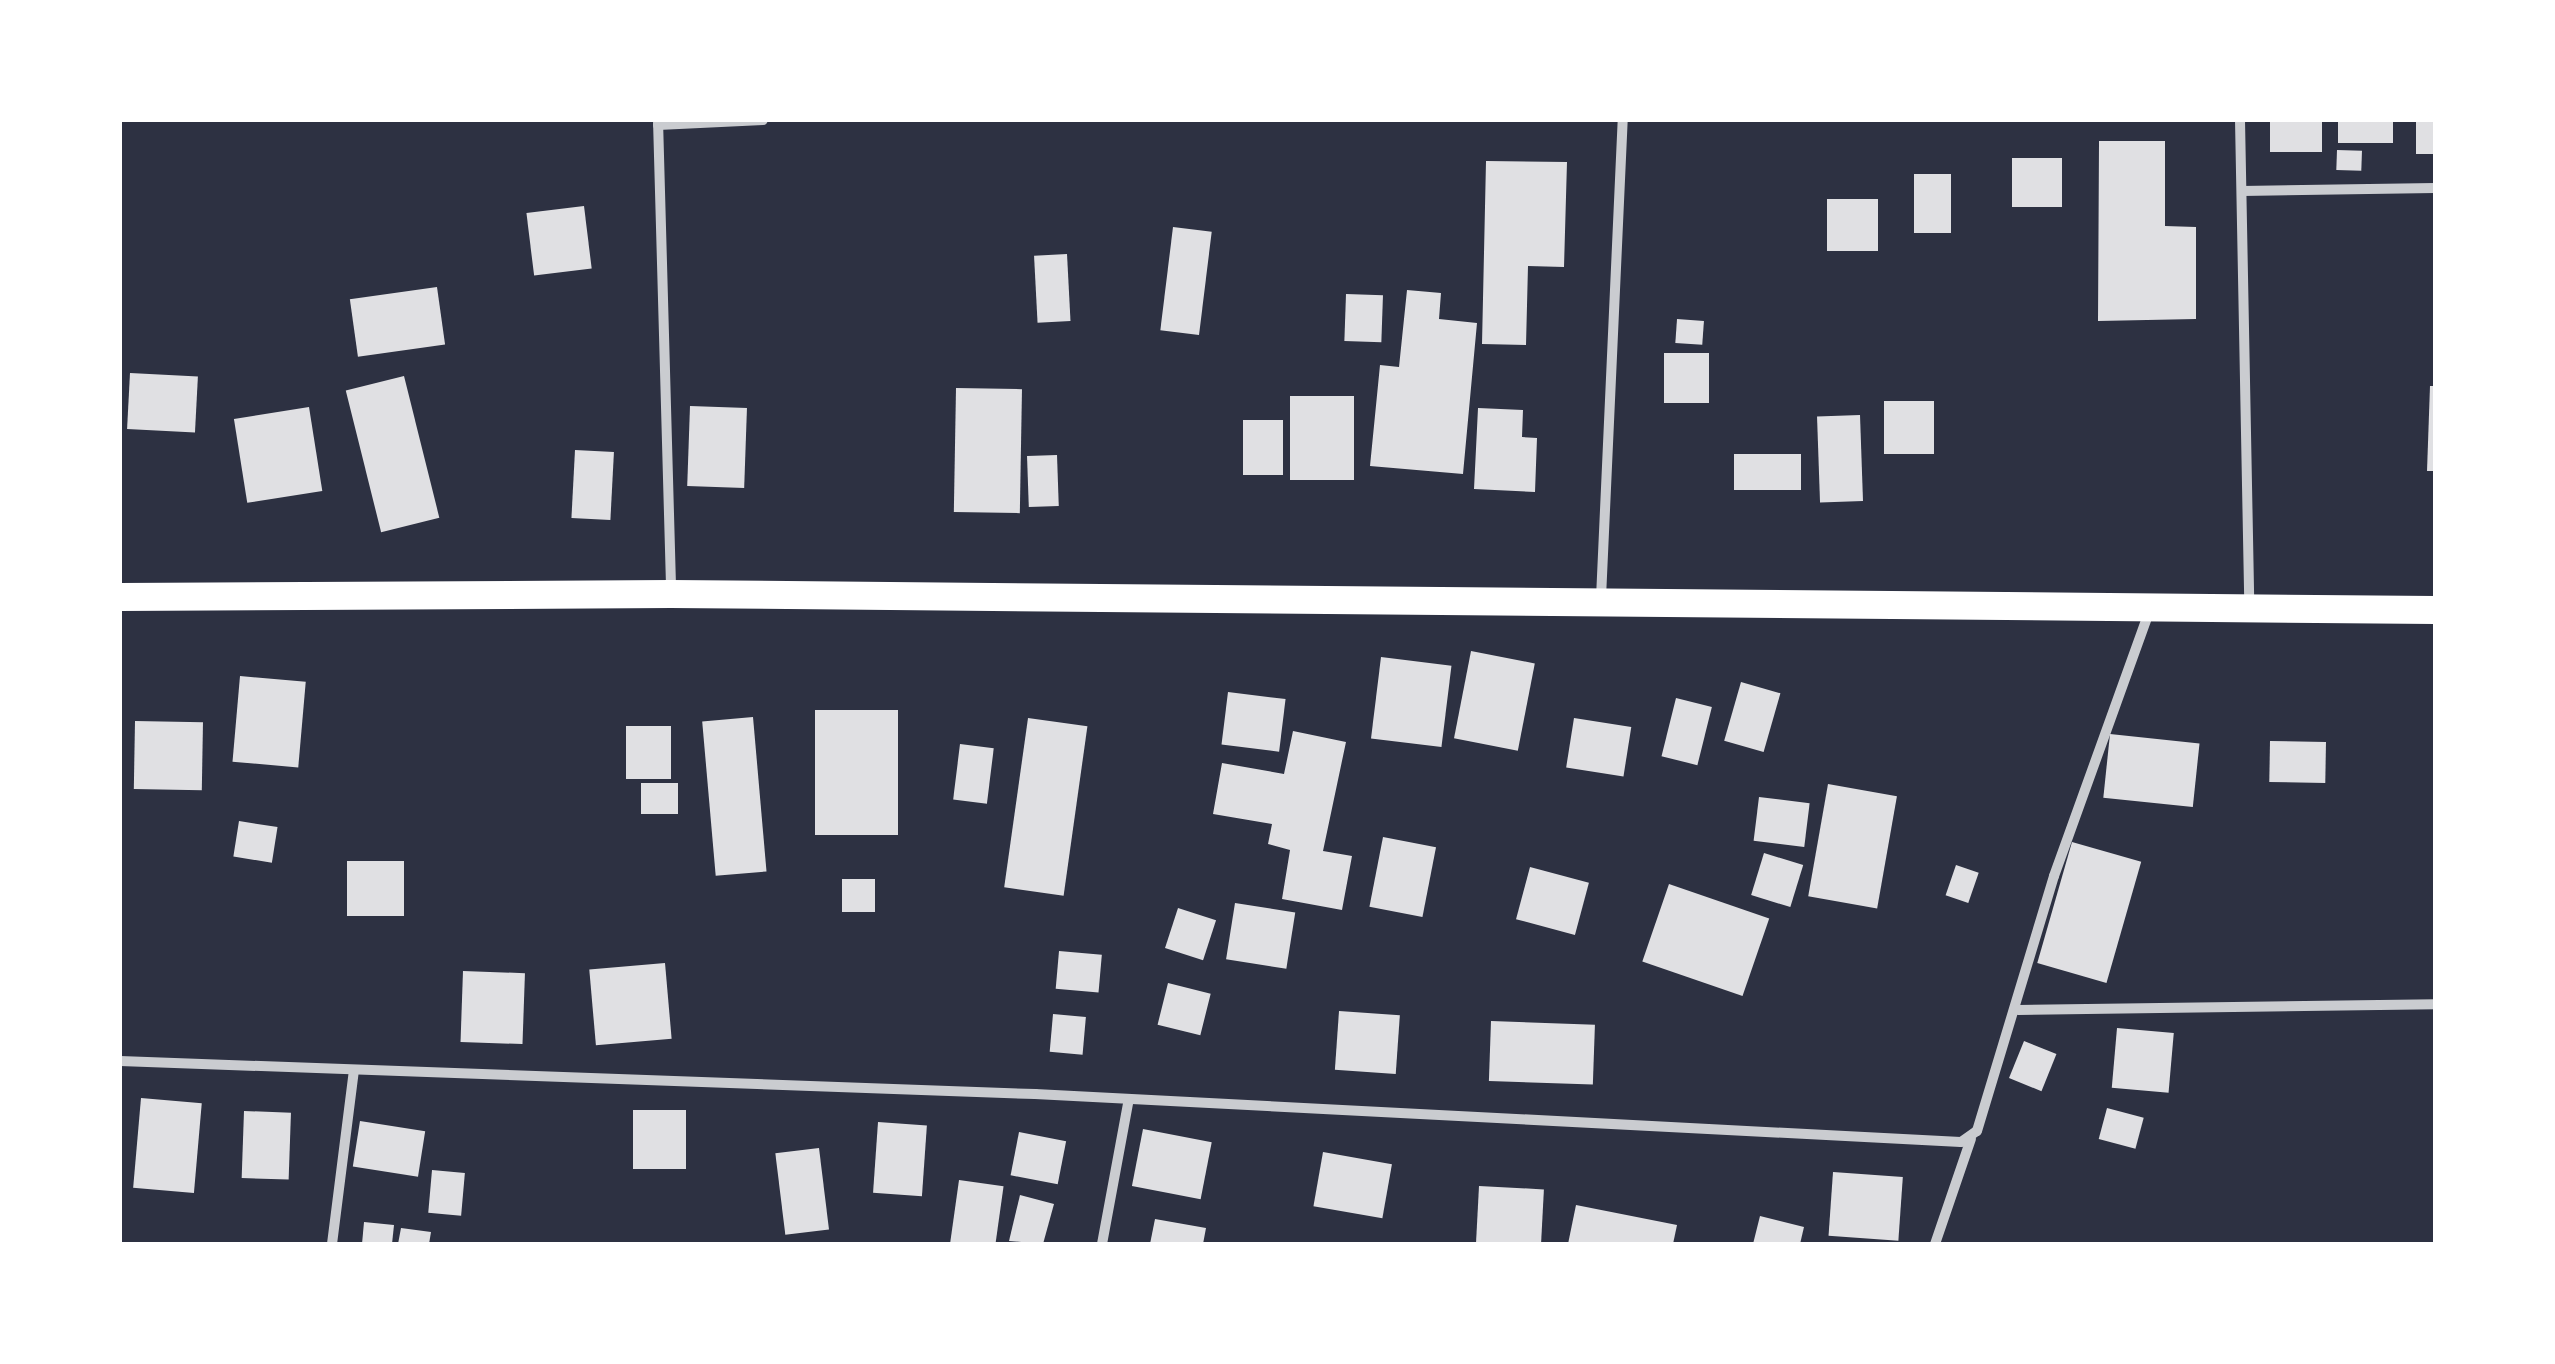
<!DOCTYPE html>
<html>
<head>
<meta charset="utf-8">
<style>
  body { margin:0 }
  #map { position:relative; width:2555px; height:1364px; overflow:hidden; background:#2d3142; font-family:"PT Sans",sans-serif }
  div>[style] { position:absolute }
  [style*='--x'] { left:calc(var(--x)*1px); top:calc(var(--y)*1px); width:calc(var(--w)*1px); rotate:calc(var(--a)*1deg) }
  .building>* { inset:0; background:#e0e0e3; transform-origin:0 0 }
  .minor>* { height:10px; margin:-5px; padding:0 5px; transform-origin:5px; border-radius:5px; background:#caccd0 }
  .trunk>* { height:28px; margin:-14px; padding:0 14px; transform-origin:14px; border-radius:14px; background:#fff }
  span { translate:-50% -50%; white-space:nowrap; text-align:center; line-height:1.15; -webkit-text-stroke:10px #fff; paint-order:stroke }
  .frame { position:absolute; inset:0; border:122px solid #fff; pointer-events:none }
</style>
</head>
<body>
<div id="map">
  <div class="building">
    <div style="left:2270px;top:120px;width:52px;height:32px"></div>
    <div style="left:2338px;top:120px;width:55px;height:23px"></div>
    <div style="left:2416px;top:120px;width:19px;height:34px"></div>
    <div style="clip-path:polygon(2099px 141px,2165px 141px,2165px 226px,2196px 227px,2196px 319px,2098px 321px)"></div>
    <div style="left:2337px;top:150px;width:25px;height:20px;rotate:2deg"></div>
    <div style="left:2012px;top:158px;width:50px;height:49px"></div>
    <div style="clip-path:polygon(1486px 161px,1567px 162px,1564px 267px,1528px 266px,1526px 345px,1482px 344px)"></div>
    <div style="left:1951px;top:174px;width:59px;height:37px;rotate:90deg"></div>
    <div style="left:1827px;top:199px;width:51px;height:52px"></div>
    <div style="left:584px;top:206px;width:63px;height:58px;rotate:83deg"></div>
    <div style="left:1173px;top:227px;width:39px;height:104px;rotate:7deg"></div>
    <div style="left:1067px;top:254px;width:67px;height:33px;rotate:87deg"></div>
    <div style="left:437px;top:287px;width:58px;height:88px;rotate:82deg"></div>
    <div style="clip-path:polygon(1407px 290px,1441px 293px,1439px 319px,1477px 323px,1463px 474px,1370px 466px,1380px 365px,1399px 367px)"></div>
    <div style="left:1346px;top:294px;width:37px;height:47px;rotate:2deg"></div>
    <div style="left:1677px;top:319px;width:27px;height:24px;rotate:4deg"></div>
    <div style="left:1664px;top:353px;width:45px;height:50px"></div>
    <div style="left:130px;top:373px;width:68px;height:56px;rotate:3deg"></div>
    <div style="left:404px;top:376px;width:146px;height:60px;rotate:76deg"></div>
    <div style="clip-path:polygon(2430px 386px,2435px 386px,2435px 471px,2427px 471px)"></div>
    <div style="left:956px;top:388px;width:66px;height:124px;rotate:1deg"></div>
    <div style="left:1290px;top:396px;width:64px;height:84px"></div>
    <div style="left:1884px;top:401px;width:50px;height:53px"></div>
    <div style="left:690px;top:406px;width:57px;height:80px;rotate:2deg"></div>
    <div style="left:309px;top:407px;width:85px;height:76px;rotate:81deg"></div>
    <div style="clip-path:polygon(1478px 408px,1523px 410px,1522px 437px,1537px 438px,1535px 492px,1474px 489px)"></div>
    <div style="left:1860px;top:415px;width:86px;height:43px;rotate:88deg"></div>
    <div style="left:1283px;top:420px;width:55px;height:40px;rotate:90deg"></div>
    <div style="left:575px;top:450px;width:39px;height:68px;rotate:3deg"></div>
    <div style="left:1734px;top:454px;width:67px;height:36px"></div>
    <div style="left:1057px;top:455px;width:51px;height:30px;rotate:88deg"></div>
    <div style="left:1471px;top:651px;width:65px;height:89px;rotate:11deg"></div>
    <div style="left:1381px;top:657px;width:71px;height:82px;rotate:7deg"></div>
    <div style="left:240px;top:676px;width:66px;height:86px;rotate:5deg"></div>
    <div style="left:1741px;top:682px;width:41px;height:61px;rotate:16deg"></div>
    <div style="left:1228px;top:692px;width:58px;height:53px;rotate:7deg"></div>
    <div style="left:1676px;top:698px;width:37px;height:60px;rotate:14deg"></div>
    <div style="left:815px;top:710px;width:83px;height:125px"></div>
    <div style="left:753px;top:717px;width:155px;height:51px;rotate:85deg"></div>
    <div style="left:1028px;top:718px;width:60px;height:171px;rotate:8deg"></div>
    <div style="left:1574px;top:718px;width:58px;height:50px;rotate:9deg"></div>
    <div style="left:135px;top:721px;width:68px;height:68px;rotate:1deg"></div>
    <div style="left:626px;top:726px;width:45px;height:53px"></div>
    <div style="clip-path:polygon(1293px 731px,1346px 742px,1323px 851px,1352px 856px,1342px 910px,1282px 899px,1290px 850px,1268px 844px,1272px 824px,1213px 814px,1222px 763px,1284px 774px)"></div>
    <div style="left:2110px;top:734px;width:90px;height:64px;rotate:6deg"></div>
    <div style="left:2270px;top:741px;width:56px;height:41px;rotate:1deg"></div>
    <div style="left:960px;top:744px;width:34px;height:56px;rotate:7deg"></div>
    <div style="left:641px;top:783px;width:37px;height:31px"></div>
    <div style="left:1828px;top:784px;width:70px;height:114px;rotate:10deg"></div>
    <div style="left:1759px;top:797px;width:51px;height:44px;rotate:7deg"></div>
    <div style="left:239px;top:821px;width:39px;height:36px;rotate:9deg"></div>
    <div style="left:1383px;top:837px;width:54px;height:71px;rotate:11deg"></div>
    <div style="left:2072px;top:842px;width:72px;height:126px;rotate:16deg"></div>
    <div style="left:1764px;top:853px;width:41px;height:44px;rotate:17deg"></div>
    <div style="left:347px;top:861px;width:57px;height:55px"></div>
    <div style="left:1956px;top:865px;width:24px;height:32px;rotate:19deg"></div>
    <div style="left:1530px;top:867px;width:61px;height:54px;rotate:15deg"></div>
    <div style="left:842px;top:879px;width:33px;height:33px"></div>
    <div style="left:1669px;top:884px;width:106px;height:82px;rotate:19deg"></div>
    <div style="left:1235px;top:903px;width:61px;height:57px;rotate:9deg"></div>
    <div style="left:1178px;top:908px;width:40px;height:42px;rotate:18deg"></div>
    <div style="left:1059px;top:951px;width:43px;height:38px;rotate:5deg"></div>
    <div style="left:665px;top:963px;width:76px;height:76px;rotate:85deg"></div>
    <div style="left:463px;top:971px;width:62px;height:71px;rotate:2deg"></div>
    <div style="left:1168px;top:983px;width:44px;height:43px;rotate:14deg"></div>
    <div style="left:1339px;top:1011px;width:61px;height:59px;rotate:4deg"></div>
    <div style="left:1053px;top:1014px;width:33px;height:38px;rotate:5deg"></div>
    <div style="left:1491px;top:1021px;width:104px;height:60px;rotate:2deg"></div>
    <div style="left:2117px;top:1028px;width:57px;height:60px;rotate:5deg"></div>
    <div style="left:2024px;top:1041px;width:35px;height:40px;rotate:22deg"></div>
    <div style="left:141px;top:1098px;width:61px;height:90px;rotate:5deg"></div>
    <div style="left:2107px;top:1108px;width:38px;height:32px;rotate:15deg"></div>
    <div style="left:633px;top:1110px;width:53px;height:59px"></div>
    <div style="left:244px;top:1111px;width:47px;height:67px;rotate:2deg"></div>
    <div style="left:360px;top:1121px;width:66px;height:46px;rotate:9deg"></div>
    <div style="left:878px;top:1122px;width:49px;height:71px;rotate:4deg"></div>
    <div style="left:1143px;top:1129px;width:70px;height:58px;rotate:11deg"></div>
    <div style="left:1019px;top:1132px;width:48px;height:44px;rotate:11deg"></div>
    <div style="left:819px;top:1148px;width:82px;height:44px;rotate:83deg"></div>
    <div style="left:1323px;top:1152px;width:70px;height:55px;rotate:10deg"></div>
    <div style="left:432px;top:1170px;width:33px;height:43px;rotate:5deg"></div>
    <div style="left:1833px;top:1172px;width:70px;height:64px;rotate:4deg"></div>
    <div style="left:959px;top:1180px;width:45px;height:64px;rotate:8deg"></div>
    <div style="left:1479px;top:1186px;width:65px;height:58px;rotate:3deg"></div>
    <div style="clip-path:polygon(1020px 1195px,1054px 1204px,1043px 1244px,1009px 1241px)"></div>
    <div style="clip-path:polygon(1576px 1205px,1677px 1225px,1673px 1244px,1568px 1244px)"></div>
    <div style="clip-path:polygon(1760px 1216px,1804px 1227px,1800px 1244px,1753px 1244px)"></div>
    <div style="clip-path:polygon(1155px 1219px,1206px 1228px,1203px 1244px,1150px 1244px)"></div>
    <div style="clip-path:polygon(364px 1222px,394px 1225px,392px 1244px,362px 1244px)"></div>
    <div style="clip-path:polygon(401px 1228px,431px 1232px,429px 1244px,398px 1244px)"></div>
  </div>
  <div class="minor">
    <div style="--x:658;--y:120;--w:473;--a:88.4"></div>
    <div style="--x:2240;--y:120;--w:484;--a:88.9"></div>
    <div style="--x:658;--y:125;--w:105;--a:-2.7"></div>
    <div style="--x:2242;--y:191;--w:193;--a:-0.9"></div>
    <div style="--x:1601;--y:598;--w:479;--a:-87.4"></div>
    <div style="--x:2018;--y:1010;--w:417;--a:-0.8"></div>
    <div style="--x:120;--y:1061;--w:916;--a:2.07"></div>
    <div style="--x:1035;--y:1094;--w:927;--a:2.97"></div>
    <div style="--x:1961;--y:1142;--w:19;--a:-35"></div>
    <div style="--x:1977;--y:1131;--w:266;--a:-73.2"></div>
    <div style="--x:2054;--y:876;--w:283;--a:-70.2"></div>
    <div style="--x:332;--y:1244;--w:175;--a:-82.8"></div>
    <div style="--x:1102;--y:1244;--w:147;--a:-79.5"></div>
    <div style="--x:1935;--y:1244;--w:111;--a:-71.1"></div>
  </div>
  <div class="trunk">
    <div style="--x:120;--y:597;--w:551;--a:-0.31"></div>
    <div style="--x:671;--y:594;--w:1764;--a:0.52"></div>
  </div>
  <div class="frame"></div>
</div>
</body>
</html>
